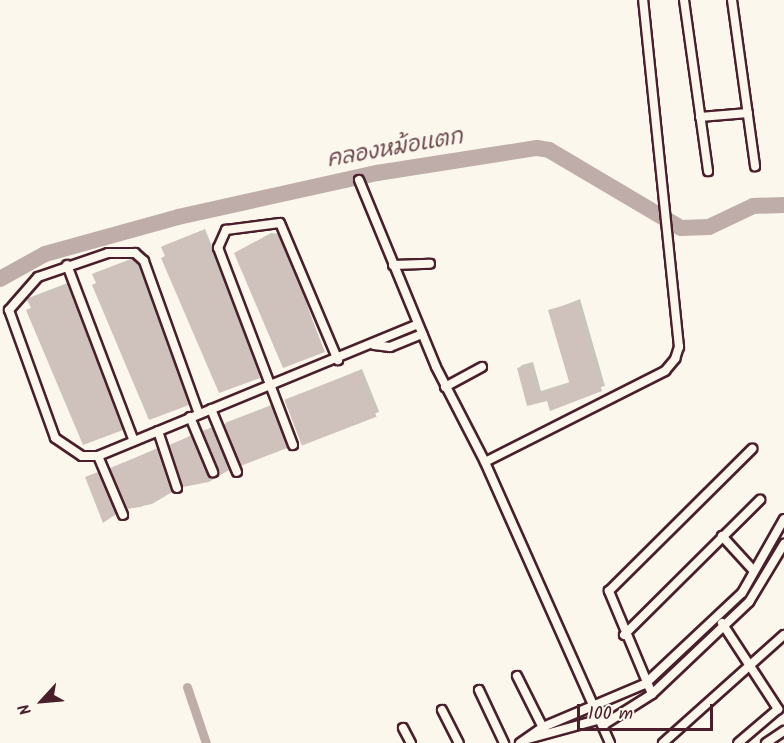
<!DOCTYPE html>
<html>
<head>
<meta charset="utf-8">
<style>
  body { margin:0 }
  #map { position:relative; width:784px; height:743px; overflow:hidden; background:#fbf7ec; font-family:Kalam,"Playpen Sans Thai",sans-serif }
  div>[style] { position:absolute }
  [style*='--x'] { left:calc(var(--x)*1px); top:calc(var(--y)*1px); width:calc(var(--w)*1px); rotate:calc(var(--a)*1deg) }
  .shadow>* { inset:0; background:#0003; transform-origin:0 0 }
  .canal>* { height:9px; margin:-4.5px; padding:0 4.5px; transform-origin:4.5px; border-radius:4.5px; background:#bfadaa }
  .river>* { height:16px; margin:-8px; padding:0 8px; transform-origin:8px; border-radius:8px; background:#bfadaa }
  .building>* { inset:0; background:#cfc2bc; transform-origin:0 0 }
  .roads { filter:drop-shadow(2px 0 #4a1f2b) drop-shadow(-2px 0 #4a1f2b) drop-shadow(0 2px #4a1f2b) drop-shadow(0 -2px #4a1f2b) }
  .minor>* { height:8px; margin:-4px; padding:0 4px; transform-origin:4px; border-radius:4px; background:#fbf7ec }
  span { translate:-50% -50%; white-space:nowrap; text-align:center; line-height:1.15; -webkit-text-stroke:5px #fbf7ec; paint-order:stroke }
  .water-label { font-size:22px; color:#6d4a51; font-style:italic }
  .north { position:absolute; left:12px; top:671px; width:60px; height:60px; -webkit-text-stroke:4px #fbf7ec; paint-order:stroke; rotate:244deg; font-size:16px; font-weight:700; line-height:24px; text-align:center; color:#4a1f2b }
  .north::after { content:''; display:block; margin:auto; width:21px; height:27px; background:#4a1f2b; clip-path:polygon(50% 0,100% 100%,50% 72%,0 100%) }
  .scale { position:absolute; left:577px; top:704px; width:136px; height:27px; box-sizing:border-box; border:3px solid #4a1f2b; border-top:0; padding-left:8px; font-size:18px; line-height:21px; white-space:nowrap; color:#4a1f2b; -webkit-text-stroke:4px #fbf7ec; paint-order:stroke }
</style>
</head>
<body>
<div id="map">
  <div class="shadow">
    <div style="left:205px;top:229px;width:155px;height:46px;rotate:68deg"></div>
    <div style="clip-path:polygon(271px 233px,281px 234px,324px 351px,235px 253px)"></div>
    <div style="left:136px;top:257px;width:154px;height:45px;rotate:69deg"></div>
    <div style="left:70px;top:282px;width:154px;height:45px;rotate:69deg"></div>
    <div style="clip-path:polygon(580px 299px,605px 386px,528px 405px,518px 369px,522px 365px,533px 362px,541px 391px,570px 382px,550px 311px)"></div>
    <div style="left:362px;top:369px;width:46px;height:82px;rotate:68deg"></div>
    <div style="left:274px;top:404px;width:42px;height:52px;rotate:69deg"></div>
    <div style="left:215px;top:426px;width:42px;height:12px;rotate:68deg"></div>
    <div style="clip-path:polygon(194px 434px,210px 472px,217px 475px,208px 481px,171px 445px)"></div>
    <div style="clip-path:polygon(160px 447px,174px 487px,141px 507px,129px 508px,112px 468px)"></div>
    <div style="clip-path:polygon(101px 471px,115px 515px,104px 521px,87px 478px)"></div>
  </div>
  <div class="canal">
    <div style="--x:187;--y:687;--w:59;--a:71.3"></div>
  </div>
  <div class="river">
    <div style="--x:0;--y:279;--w:51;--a:-29.1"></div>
    <div style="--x:45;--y:254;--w:138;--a:-15.5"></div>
    <div style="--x:178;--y:217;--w:204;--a:-12.5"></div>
    <div style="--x:377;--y:173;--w:162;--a:-8.9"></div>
    <div style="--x:537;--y:148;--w:12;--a:9"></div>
    <div style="--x:549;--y:150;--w:153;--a:30.6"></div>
    <div style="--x:681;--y:228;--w:28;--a:-2"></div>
    <div style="--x:709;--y:227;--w:49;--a:-25.5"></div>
    <div style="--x:753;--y:206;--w:31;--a:-2"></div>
  </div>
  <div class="building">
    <div style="clip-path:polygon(202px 231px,260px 378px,219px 393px,161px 258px,165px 256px,161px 247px)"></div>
    <div style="clip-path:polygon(268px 235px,270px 240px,278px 236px,325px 352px,283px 368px,234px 253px)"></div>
    <div style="clip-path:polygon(133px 259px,189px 405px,149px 420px,92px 285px,96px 283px,92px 274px)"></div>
    <div style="clip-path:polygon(67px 284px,123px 430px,83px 445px,26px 310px,31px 308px,27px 300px)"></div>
    <div style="clip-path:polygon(576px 302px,602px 391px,550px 411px,547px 401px,527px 406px,517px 368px,529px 365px,537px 394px,570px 385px,548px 310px)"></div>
    <div style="left:359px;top:371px;width:49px;height:80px;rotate:69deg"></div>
    <div style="left:271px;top:406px;width:45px;height:50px;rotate:69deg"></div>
    <div style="clip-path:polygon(212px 428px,229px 470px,209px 482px,183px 487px,169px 445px,191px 436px,207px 474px,215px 478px,219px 470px,203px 431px)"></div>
    <div style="clip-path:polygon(157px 449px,172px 492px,152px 504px,128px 509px,110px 468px)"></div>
    <div style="clip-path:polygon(98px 472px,116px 514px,103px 523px,85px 477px)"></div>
  </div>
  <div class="roads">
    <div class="minor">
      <div style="--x:684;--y:0;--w:173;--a:82"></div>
      <div style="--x:732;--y:0;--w:168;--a:82.1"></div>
      <div style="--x:700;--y:117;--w:48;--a:-4.8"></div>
      <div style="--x:359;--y:180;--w:202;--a:67.6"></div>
      <div style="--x:436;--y:367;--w:107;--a:62.7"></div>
      <div style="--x:67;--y:265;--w:188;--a:69.2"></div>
      <div style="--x:393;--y:265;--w:37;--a:-2"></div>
      <div style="--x:374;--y:345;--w:16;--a:7"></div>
      <div style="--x:390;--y:347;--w:35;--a:-22"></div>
      <div style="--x:445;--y:387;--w:42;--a:-28.4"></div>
      <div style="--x:211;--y:409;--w:68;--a:67.6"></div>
      <div style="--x:199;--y:414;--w:163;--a:-109.8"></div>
      <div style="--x:144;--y:261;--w:12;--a:-138"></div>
      <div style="--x:135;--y:253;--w:27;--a:180"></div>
      <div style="--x:108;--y:253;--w:74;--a:161.1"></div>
      <div style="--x:38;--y:277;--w:44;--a:131.3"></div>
      <div style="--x:9;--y:310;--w:136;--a:70.2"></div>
      <div style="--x:55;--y:438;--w:32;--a:34"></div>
      <div style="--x:82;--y:456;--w:16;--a:0"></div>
      <div style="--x:98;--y:456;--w:346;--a:-22.4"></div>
      <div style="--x:190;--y:417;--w:60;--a:67.3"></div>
      <div style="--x:158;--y:431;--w:60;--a:71.6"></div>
      <div style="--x:293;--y:445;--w:211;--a:-110.8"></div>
      <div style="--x:218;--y:248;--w:20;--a:-66"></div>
      <div style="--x:226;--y:230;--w:54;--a:-7.4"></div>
      <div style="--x:280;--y:223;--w:149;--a:67.1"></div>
      <div style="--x:98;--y:456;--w:64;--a:67"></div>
      <div style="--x:722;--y:536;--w:47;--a:47.6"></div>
      <div style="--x:722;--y:623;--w:103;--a:56.9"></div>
      <div style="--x:778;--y:709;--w:52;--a:139.6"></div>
      <div style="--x:624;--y:635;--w:192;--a:-44.8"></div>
      <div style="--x:517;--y:676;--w:63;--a:63.4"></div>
      <div style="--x:479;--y:690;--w:59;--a:64.7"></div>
      <div style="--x:652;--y:694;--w:112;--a:-112.7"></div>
      <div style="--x:609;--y:591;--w:202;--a:-44.8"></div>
      <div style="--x:442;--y:710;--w:37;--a:63"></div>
      <div style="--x:603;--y:725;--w:58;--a:-32.3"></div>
      <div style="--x:652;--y:694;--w:134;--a:-43.5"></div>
      <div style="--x:749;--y:602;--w:68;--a:-58.9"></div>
      <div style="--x:403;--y:728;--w:17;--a:62"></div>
      <div style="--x:528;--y:739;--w:76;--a:-15.3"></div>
      <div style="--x:520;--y:743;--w:28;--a:-35"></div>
      <div style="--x:543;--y:727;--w:111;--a:-22.9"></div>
      <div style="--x:645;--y:684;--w:133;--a:-43.2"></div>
      <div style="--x:742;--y:593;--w:85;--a:-60.4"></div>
      <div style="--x:610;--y:743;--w:308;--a:-114"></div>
      <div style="--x:485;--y:462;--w:202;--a:-26.8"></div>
      <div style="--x:665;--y:371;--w:16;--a:-50"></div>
      <div style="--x:675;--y:359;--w:13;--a:-72"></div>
      <div style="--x:679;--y:347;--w:349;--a:-95.9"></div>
      <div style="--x:663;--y:743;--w:162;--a:-41.8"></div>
      <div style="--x:766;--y:743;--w:22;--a:-34"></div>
    </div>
  </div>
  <div class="water-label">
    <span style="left:395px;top:149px;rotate:-10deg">คลองหม้อแตก</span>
  </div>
  <div class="north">N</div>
  <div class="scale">100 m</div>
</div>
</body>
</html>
